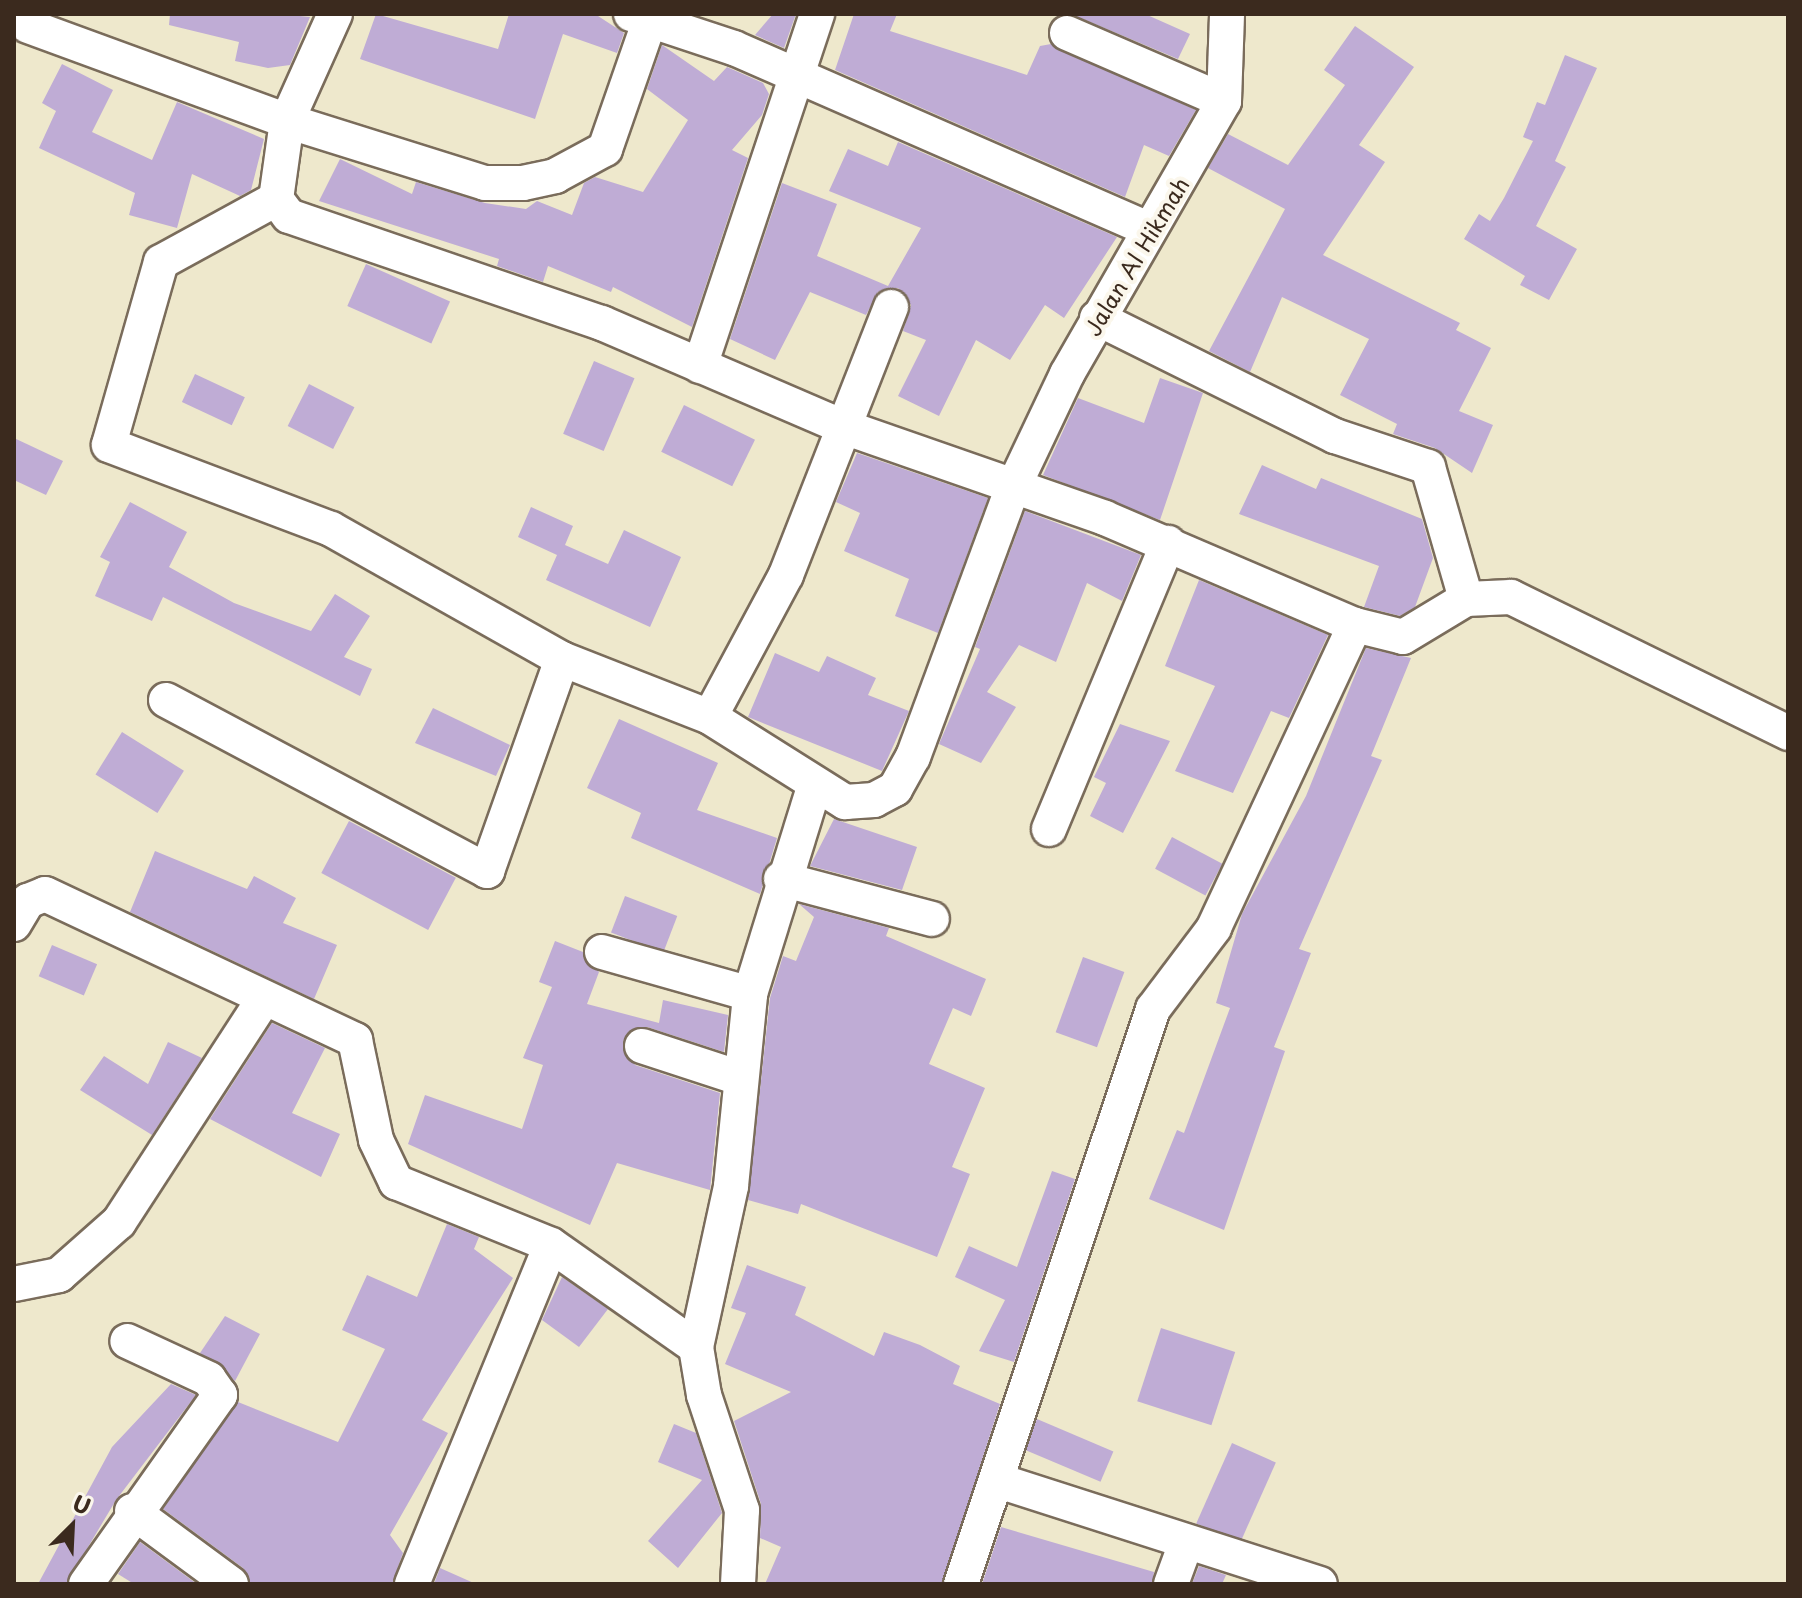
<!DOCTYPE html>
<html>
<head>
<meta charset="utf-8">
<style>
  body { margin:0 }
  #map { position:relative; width:1802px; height:1598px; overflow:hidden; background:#eee8cc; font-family:"Playpen Sans",sans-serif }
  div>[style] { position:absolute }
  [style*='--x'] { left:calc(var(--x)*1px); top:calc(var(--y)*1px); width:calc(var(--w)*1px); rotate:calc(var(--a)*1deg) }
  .building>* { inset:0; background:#bfacd5; transform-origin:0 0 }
  .roads { filter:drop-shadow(2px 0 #7a6c5b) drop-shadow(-2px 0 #7a6c5b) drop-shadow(0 2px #7a6c5b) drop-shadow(0 -2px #7a6c5b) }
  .street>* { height:34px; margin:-17px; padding:0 17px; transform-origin:17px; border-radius:17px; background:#fff }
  span { translate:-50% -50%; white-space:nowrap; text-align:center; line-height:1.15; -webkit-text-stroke:8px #fbf7ec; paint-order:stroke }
  .street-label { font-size:22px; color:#3b2a1e }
  .frame { position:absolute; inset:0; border:16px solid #3b2a1e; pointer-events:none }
  .north { position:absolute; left:32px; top:1486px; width:80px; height:80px; -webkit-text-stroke:6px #fbf7ec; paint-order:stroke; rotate:24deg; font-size:22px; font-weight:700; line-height:32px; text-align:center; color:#3b2a1e }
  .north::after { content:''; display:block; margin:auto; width:28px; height:36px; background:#3b2a1e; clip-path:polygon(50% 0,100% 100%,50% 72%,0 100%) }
</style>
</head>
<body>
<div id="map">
  <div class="building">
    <div style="clip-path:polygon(170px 14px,280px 14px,310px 17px,290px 65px,268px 68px,235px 61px,239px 42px,169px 25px)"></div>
    <div style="clip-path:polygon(376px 14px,498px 49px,509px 14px,595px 14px,624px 33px,617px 53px,563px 34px,535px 119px,360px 59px)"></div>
    <div style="clip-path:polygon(773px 14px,796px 14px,784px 48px,755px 35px)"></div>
    <div style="clip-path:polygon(854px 14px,897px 14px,890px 31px,1027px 75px,1040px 46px,1051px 44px,1196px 110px,1169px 156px,1144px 145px,1125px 197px,835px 70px)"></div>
    <div style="clip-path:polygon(1071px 14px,1145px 14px,1190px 34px,1178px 59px)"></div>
    <div style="clip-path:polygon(1355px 26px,1414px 67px,1359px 145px,1385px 162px,1323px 255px,1460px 323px,1456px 330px,1491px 348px,1459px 411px,1493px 425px,1472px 473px,1435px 448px,1393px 434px,1397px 424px,1340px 395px,1369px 339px,1282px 297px,1250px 372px,1209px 351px,1285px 209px,1208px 168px,1228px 134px,1288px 165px,1345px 85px,1324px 70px)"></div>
    <div style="clip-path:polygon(662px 45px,714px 81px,727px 67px,763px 83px,769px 94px,762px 115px,732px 150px,748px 158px,692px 327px,613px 287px,611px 292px,548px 266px,543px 282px,497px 266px,499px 259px,319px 201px,340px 159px,412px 194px,416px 182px,485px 203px,526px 209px,537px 201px,572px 215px,584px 183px,595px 177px,643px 192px,688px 120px,647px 89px)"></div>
    <div style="clip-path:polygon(1565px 55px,1597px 68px,1555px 161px,1566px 167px,1536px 226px,1577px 249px,1549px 300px,1520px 285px,1525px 276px,1464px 239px,1479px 214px,1490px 221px,1504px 198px,1533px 141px,1523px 137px,1537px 102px,1545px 105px)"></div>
    <div style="clip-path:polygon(62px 64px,113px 90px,92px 132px,152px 160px,177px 102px,264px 139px,251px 190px,240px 196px,192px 174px,177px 228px,129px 215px,135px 193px,39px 148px,56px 111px,42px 103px)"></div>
    <div style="clip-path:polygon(898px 142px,1117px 237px,1064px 318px,1045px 305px,1010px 360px,976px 340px,939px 416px,898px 396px,926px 340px,903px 331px,911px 305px,898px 288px,878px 292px,866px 315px,810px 292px,775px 360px,730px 339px,782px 183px,837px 204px,817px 256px,888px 286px,921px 228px,829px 191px,848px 149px,888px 166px)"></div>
    <div style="left:366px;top:264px;width:92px;height:46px;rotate:24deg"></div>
    <div style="left:594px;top:361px;width:44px;height:79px;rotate:23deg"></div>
    <div style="left:195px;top:374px;width:55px;height:31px;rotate:25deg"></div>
    <div style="clip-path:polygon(1160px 378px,1203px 393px,1160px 520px,1043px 475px,1078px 398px,1144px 423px)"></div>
    <div style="left:309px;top:384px;width:51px;height:47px;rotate:27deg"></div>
    <div style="left:684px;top:405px;width:79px;height:52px;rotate:26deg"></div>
    <div style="clip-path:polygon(14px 438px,63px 461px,46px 495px,14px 480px)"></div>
    <div style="clip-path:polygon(857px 453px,988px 498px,938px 633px,895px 616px,909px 579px,844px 551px,860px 513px,836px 502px)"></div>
    <div style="clip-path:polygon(1262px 465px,1316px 489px,1321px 478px,1422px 519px,1433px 558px,1415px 607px,1400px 616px,1364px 607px,1379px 566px,1239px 514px)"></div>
    <div style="clip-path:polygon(130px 502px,187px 532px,169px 567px,234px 603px,311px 631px,335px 594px,370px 616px,344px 657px,372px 669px,360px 696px,163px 597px,152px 621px,95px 596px,110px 562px,100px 557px)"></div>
    <div style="clip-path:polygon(531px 507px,573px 526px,565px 545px,608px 564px,624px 530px,681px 557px,650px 627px,546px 580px,557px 555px,518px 537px)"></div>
    <div style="clip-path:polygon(1025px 511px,1141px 555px,1122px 601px,1087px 583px,1056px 662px,1019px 645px,987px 692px,1016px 707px,981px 763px,939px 744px,980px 649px,975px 647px)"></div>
    <div style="clip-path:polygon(1199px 580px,1328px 635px,1289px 718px,1271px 711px,1233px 793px,1175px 771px,1215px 686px,1165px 666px)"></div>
    <div style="clip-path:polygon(1366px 648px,1411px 658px,1371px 756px,1382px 760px,1299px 949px,1311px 953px,1274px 1047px,1285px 1051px,1224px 1230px,1149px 1199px,1177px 1130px,1184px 1133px,1230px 1008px,1216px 1003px,1242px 914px,1306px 796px)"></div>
    <div style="clip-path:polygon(775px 653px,819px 672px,827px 656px,876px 678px,868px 695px,909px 711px,882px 771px,748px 717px)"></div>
    <div style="clip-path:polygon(433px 708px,510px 745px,496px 776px,415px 743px)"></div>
    <div style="clip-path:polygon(619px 719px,718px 763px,697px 810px,777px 838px,760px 894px,631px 838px,641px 813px,587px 788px)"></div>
    <div style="clip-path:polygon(1120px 724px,1170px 741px,1123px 833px,1090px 816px,1106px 783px,1094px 777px)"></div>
    <div style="left:122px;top:732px;width:73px;height:50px;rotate:32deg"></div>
    <div style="clip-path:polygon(834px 819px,917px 847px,902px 890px,810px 866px)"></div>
    <div style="left:349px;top:821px;width:121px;height:59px;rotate:28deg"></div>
    <div style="left:1172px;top:837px;width:57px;height:36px;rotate:28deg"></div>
    <div style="clip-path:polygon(155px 851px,247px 889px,254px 876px,296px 898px,283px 923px,337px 945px,314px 999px,130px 912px)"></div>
    <div style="left:625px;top:896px;width:56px;height:39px;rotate:21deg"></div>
    <div style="clip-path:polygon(799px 904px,889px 928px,886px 936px,986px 979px,971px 1016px,953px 1008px,929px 1064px,985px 1088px,952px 1167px,970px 1174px,937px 1257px,801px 1204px,798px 1214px,748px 1200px,770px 998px,783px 956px,796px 961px,814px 917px)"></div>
    <div style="clip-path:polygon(555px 941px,583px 952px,599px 972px,587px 1004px,659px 1023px,663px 1000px,728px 1015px,724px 1052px,647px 1027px,623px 1041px,635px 1065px,720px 1093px,710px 1190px,617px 1163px,590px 1225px,408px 1144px,425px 1095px,522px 1129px,543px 1065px,523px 1058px,552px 987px,539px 982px)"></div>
    <div style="left:52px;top:945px;width:49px;height:34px;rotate:23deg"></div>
    <div style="left:1083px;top:957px;width:44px;height:80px;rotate:20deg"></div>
    <div style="clip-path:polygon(272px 1023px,325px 1048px,292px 1113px,340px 1134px,321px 1177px,210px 1119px)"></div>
    <div style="clip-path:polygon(168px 1042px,202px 1058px,152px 1135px,80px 1090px,104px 1056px,148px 1084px)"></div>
    <div style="clip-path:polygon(1052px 1171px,1075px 1179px,1014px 1362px,979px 1351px,1005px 1300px,955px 1277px,969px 1246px,1017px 1267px)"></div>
    <div style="clip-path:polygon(447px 1224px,479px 1237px,474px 1249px,513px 1278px,422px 1420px,448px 1433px,390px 1535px,403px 1553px,392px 1584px,251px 1584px,243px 1568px,163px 1509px,238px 1402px,338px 1442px,385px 1349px,342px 1330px,367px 1275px,417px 1297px)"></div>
    <div style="clip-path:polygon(747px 1265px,806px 1287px,795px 1315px,874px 1356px,884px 1332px,920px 1345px,960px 1366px,953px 1384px,1000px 1404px,942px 1584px,765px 1584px,781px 1547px,760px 1538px,761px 1504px,734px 1421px,791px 1392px,725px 1364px,746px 1313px,731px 1308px)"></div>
    <div style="clip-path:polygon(562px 1277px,608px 1309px,579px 1347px,542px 1320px)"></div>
    <div style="clip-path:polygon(225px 1316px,260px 1334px,235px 1381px,200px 1353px)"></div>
    <div style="left:1161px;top:1328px;width:78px;height:77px;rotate:18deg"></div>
    <div style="clip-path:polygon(171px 1384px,196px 1395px,116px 1500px,66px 1584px,38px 1584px,112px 1447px)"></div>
    <div style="left:1037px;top:1419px;width:83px;height:33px;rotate:23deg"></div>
    <div style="clip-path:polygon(674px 1424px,696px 1433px,722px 1513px,678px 1568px,648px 1541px,702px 1480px,658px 1462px)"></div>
    <div style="left:1232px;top:1443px;width:48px;height:88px;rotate:24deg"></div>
    <div style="clip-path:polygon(1001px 1527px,1154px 1572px,1152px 1584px,982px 1584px)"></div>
    <div style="clip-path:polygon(140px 1542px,197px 1584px,134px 1584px,118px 1574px)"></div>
    <div style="clip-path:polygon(1199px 1566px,1226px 1575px,1222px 1584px,1192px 1584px)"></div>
    <div style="clip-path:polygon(440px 1568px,476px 1584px,434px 1584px)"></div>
  </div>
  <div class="roads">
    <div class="street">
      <div style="--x:335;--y:14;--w:117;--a:114.2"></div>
      <div style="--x:287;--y:121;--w:79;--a:98"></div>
      <div style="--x:276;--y:199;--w:21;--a:53"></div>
      <div style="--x:289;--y:216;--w:331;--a:18.9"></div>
      <div style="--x:602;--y:323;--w:263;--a:23.3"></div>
      <div style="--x:844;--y:427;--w:276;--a:19.2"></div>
      <div style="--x:1105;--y:518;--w:272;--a:23.2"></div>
      <div style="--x:1355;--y:625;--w:334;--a:115"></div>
      <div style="--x:1214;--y:928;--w:101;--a:127"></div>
      <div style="--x:1153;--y:1009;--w:606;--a:108.46"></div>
      <div style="--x:631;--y:14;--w:108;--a:18.3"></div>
      <div style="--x:734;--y:48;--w:452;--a:23.6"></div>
      <div style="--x:28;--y:26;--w:276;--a:20.1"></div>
      <div style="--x:287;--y:121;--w:207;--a:17.4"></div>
      <div style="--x:485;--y:183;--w:38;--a:0"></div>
      <div style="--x:523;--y:183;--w:33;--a:-12"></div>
      <div style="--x:555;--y:176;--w:57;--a:-28.4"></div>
      <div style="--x:605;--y:149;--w:143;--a:-70.8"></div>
      <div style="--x:1067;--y:33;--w:171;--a:23.4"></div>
      <div style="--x:276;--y:199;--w:131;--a:151.3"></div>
      <div style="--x:161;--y:262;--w:190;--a:105.9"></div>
      <div style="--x:109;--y:445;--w:237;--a:20.7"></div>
      <div style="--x:331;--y:529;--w:265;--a:29.4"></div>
      <div style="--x:562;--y:659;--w:159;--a:21.4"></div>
      <div style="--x:891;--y:307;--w:288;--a:111.4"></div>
      <div style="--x:786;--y:575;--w:161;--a:118.2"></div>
      <div style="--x:710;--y:717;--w:160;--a:32.2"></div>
      <div style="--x:845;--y:802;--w:29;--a:-4"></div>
      <div style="--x:874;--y:800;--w:24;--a:-28"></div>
      <div style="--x:895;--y:789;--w:37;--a:-61"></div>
      <div style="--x:913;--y:757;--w:285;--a:-69.7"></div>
      <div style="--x:1012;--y:490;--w:128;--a:-64.6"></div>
      <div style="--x:1067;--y:374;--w:315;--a:-60.1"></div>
      <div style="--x:1224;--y:101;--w:87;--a:-88"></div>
      <div style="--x:1097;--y:318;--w:266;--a:26.4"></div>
      <div style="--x:1335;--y:436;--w:98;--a:18.4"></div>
      <div style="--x:1428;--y:467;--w:137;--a:73.9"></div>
      <div style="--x:700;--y:366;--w:371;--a:-71.6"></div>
      <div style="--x:1355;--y:625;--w:49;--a:14"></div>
      <div style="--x:1403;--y:637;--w:74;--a:-31.1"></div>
      <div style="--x:1466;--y:599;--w:45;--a:-2.5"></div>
      <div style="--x:1511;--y:597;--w:309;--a:26.1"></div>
      <div style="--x:166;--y:700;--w:364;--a:28"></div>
      <div style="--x:487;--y:871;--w:225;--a:-70.5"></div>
      <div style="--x:1049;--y:829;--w:310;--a:-67.4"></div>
      <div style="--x:781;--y:879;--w:156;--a:14.8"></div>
      <div style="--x:14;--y:924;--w:27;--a:-59"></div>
      <div style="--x:28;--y:901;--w:18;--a:-22"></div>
      <div style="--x:45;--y:894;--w:343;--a:25.2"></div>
      <div style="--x:355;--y:1040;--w:102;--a:78.1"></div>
      <div style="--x:376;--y:1140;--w:47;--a:64.5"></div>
      <div style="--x:396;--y:1182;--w:167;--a:22.1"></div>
      <div style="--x:602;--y:952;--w:154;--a:15.8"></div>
      <div style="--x:642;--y:1046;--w:103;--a:18.1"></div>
      <div style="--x:14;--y:1284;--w:46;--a:-11.3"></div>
      <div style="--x:59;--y:1275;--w:80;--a:-41.5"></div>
      <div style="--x:119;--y:1222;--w:265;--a:-57"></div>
      <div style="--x:999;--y:1481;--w:337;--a:17.8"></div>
      <div style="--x:132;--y:1511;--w:123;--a:36.4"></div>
      <div style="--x:86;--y:1584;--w:232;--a:-54.7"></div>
      <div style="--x:220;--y:1395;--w:19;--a:-125"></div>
      <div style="--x:209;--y:1379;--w:90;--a:-155.1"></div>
      <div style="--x:412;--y:1584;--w:366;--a:-67.7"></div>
      <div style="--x:551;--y:1245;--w:177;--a:35.1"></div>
      <div style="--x:738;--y:1584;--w:74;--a:-86.9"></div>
      <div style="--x:742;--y:1510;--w:121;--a:-108.3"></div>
      <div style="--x:704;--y:1395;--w:49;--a:-99.5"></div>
      <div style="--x:696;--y:1347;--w:165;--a:-77.7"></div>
      <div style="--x:731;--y:1186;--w:193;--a:-84.3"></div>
      <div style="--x:750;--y:994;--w:217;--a:-72.8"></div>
      <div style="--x:1171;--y:1584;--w:44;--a:-69.9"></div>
    </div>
  </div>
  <div class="street-label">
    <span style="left:1136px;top:256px;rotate:-59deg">Jalan Al Hikmah</span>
  </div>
  <div class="frame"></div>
  <div class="north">U</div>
</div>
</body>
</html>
